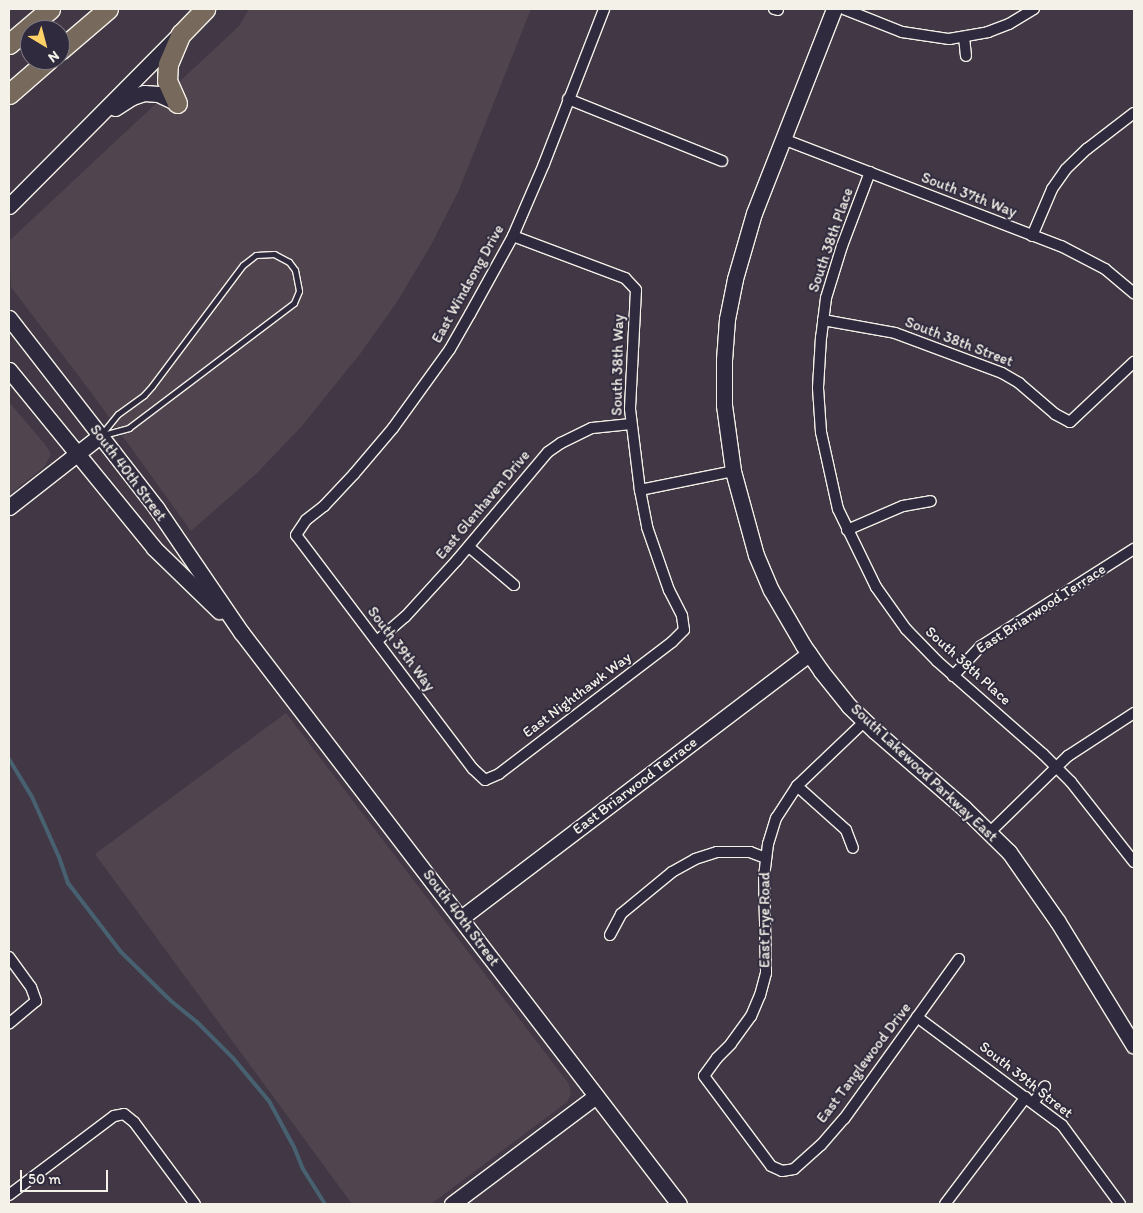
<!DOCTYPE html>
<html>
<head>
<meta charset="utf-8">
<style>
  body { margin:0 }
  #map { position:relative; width:1143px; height:1213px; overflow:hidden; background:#413745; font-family:Itim,sans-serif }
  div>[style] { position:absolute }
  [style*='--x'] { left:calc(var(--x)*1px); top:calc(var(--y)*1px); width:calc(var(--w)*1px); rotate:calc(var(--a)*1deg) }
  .built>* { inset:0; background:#50444e }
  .stream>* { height:4px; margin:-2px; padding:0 2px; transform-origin:2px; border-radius:2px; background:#486170 }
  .roads { filter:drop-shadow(1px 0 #f4f1e8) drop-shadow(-1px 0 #f4f1e8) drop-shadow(0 1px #f4f1e8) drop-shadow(0 -1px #f4f1e8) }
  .lane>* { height:5px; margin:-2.5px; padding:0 2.5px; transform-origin:2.5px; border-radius:2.5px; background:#2f2a3d }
  .street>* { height:10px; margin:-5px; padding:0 5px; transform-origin:5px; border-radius:5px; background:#2f2a3d }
  .secondary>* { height:15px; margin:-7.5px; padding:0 7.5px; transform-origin:7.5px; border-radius:7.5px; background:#2f2a3d }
  .highway>* { height:19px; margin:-9.5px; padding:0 9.5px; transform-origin:9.5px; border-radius:9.5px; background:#77695c }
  span { translate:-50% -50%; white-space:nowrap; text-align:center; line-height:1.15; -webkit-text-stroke:4px #2f2a3d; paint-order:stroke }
  .street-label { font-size:15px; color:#f4f1e8 }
  .frame { position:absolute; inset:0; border:10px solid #f4f1e8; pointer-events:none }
  .north { position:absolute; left:20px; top:20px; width:50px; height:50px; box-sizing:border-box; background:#2f2a3d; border:1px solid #7e7a81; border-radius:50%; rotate:143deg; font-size:14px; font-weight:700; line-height:20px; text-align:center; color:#f4f1e8 }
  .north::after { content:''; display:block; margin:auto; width:18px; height:22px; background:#ffd166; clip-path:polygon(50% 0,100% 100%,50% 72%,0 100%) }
  .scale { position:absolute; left:20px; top:1170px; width:88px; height:22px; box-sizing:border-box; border:2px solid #f4f1e8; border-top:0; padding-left:6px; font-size:15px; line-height:18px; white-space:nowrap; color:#f4f1e8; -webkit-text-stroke:4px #2f2a3d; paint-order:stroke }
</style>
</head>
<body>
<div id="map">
  <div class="built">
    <div style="clip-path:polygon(249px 9px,531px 9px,459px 190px,431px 245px,397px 302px,360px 354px,301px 427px,257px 473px,191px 531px,93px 395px,11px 287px,9px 241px,239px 26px)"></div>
    <div style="clip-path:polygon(9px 402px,44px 443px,51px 454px,45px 466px,9px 495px)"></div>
    <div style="clip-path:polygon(286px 713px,569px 1084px,571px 1094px,567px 1102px,431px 1204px,352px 1204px,95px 854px)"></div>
  </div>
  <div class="stream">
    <div style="--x:9;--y:759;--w:44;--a:58.8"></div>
    <div style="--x:32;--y:797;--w:66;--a:65.8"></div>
    <div style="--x:59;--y:857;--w:28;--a:71"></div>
    <div style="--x:68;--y:883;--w:87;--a:52.5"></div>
    <div style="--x:121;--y:952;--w:70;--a:44.4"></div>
    <div style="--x:171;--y:1001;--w:33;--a:39"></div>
    <div style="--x:197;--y:1022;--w:51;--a:45"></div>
    <div style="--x:233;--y:1058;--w:56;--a:50.1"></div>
    <div style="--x:269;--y:1101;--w:52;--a:61.5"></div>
    <div style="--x:294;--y:1147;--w:24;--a:68"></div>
    <div style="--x:303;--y:1169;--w:41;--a:57.8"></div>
  </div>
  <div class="roads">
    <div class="lane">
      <div style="--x:274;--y:254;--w:17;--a:28"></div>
      <div style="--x:289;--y:262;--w:10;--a:53"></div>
      <div style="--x:295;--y:270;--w:21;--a:79"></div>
      <div style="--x:299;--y:291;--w:13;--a:113"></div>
      <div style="--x:294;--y:303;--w:207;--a:142.9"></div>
      <div style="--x:129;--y:428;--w:30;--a:165"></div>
      <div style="--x:100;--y:436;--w:28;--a:-51"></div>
      <div style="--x:118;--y:414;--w:32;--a:-36"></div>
      <div style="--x:144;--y:395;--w:12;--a:-48"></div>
      <div style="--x:152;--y:386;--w:151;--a:-53.1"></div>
      <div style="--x:243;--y:265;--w:16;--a:-38"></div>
      <div style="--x:256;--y:255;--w:18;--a:-3"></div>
    </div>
    <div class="street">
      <div style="--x:774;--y:9;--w:4;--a:14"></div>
      <div style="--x:844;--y:9;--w:62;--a:21.6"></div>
      <div style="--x:902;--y:32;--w:48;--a:8.5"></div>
      <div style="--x:949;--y:39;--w:40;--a:-10"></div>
      <div style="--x:988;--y:32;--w:22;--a:-21"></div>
      <div style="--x:1009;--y:24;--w:29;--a:-31"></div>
      <div style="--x:964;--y:37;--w:19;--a:84"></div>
      <div style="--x:568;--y:99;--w:166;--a:21.9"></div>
      <div style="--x:783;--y:139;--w:298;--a:21.1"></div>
      <div style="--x:1061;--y:246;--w:50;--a:27.6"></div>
      <div style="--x:1105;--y:269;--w:38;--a:40"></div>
      <div style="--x:870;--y:172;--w:79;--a:110.7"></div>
      <div style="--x:842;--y:246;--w:54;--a:107.1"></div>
      <div style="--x:826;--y:298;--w:39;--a:97"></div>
      <div style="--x:821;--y:337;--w:51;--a:93.4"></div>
      <div style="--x:818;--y:388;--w:44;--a:86.1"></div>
      <div style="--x:821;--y:432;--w:79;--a:77.6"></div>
      <div style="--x:838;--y:509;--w:87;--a:64"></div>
      <div style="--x:876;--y:587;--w:52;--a:54.5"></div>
      <div style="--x:906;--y:629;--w:45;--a:45.9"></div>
      <div style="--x:937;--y:661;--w:141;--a:41.3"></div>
      <div style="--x:1043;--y:754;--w:40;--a:45"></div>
      <div style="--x:1071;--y:782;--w:102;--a:51.8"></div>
      <div style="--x:513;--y:236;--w:120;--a:20.6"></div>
      <div style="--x:625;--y:278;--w:16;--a:47"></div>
      <div style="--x:636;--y:290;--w:119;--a:92.9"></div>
      <div style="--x:630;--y:409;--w:82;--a:83"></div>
      <div style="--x:640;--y:490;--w:38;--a:79"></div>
      <div style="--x:647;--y:527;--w:67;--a:70.8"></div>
      <div style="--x:669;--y:590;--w:29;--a:63"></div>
      <div style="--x:682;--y:616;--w:14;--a:82"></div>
      <div style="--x:684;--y:630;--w:17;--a:135"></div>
      <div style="--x:672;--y:642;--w:218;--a:142.7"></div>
      <div style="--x:499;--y:774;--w:15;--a:157"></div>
      <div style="--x:485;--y:780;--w:16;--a:-137"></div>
      <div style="--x:473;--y:769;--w:293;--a:-127.1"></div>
      <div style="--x:296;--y:535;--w:18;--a:-56"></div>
      <div style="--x:306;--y:520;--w:23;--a:-38"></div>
      <div style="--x:324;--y:506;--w:44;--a:-46.8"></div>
      <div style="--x:354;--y:474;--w:60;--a:-49.7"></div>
      <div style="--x:393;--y:428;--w:97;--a:-54.2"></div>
      <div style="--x:450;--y:349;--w:40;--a:-60.3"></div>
      <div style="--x:470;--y:314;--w:89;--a:-61.1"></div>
      <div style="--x:513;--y:236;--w:78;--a:-66.7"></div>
      <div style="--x:544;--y:164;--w:166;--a:-68.8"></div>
      <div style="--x:1032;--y:236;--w:51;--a:-66.9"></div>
      <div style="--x:1052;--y:189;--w:24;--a:-55"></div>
      <div style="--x:1066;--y:169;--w:29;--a:-44"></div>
      <div style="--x:1087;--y:149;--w:59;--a:-37.5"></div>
      <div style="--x:823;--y:320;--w:73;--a:10.2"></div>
      <div style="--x:895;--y:333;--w:114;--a:20.5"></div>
      <div style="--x:1002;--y:373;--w:20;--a:30"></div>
      <div style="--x:1019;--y:383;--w:48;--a:40.7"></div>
      <div style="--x:1055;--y:414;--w:17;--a:28"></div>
      <div style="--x:1070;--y:422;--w:88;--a:-43.2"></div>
      <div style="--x:640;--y:490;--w:95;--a:-11.5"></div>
      <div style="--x:847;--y:530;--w:61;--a:-23.2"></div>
      <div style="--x:903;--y:506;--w:28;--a:-10"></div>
      <div style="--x:469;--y:547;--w:59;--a:40.2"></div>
      <div style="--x:377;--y:641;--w:37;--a:-41"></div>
      <div style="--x:405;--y:617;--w:77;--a:-47.6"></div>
      <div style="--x:457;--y:560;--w:141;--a:-49.9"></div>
      <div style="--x:548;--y:452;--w:16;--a:-35"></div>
      <div style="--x:561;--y:443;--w:34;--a:-26"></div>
      <div style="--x:592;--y:428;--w:39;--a:-6"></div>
      <div style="--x:953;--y:676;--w:41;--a:-47"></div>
      <div style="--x:981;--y:646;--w:181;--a:-32.4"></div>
      <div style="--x:865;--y:721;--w:94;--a:136.3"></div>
      <div style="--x:797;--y:786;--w:38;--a:123"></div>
      <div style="--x:776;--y:818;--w:27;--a:107"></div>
      <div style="--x:768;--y:844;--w:31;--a:97"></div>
      <div style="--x:764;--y:875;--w:98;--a:88.8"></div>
      <div style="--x:766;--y:973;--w:23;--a:105"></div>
      <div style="--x:760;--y:995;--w:23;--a:113"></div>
      <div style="--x:751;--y:1016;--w:34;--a:126"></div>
      <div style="--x:731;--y:1044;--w:20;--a:135"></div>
      <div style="--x:717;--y:1058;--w:22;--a:126"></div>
      <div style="--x:704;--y:1076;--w:112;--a:53.3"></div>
      <div style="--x:771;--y:1166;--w:12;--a:24"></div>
      <div style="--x:782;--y:1171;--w:12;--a:-9"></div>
      <div style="--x:794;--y:1169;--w:36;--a:-42"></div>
      <div style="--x:821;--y:1145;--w:35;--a:-49"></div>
      <div style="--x:844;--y:1119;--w:197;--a:-54.3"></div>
      <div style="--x:797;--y:786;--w:66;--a:41.9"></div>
      <div style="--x:846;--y:830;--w:19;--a:69"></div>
      <div style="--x:990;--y:832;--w:109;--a:-44.3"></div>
      <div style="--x:1068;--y:756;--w:79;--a:-33.1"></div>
      <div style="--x:610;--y:935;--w:24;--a:-62"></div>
      <div style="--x:621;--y:914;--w:66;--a:-39.5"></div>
      <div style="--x:672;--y:872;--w:26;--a:-29"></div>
      <div style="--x:695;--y:859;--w:23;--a:-18"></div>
      <div style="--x:717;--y:852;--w:33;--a:0"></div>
      <div style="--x:750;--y:852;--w:17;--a:21"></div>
      <div style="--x:9;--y:957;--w:37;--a:54"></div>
      <div style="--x:31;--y:987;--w:15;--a:70"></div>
      <div style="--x:36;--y:1001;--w:35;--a:140"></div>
      <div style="--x:917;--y:1017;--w:181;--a:36.7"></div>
      <div style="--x:1062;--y:1125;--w:98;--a:53.7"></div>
      <div style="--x:1034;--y:1102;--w:19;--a:-55"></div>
      <div style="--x:9;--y:1195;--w:131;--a:-37"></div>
      <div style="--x:114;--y:1116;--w:10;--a:-11"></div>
      <div style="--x:124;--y:1114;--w:13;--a:39"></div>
      <div style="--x:134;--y:1122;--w:102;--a:53.4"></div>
      <div style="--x:945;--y:1204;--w:134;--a:-52.9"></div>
    </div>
    <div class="secondary">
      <div style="--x:834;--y:9;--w:219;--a:111.4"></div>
      <div style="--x:754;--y:213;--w:69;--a:106.1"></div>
      <div style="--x:735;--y:279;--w:41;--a:101.3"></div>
      <div style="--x:727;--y:319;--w:41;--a:94.2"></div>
      <div style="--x:724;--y:360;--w:45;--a:90"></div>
      <div style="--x:724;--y:405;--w:67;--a:82.2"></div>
      <div style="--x:733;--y:471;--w:87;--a:74.7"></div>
      <div style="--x:756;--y:555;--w:38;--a:67"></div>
      <div style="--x:771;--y:590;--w:64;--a:59.8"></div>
      <div style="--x:803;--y:645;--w:32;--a:55"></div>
      <div style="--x:821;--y:671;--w:45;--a:51.3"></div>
      <div style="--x:849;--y:706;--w:36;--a:44"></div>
      <div style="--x:875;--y:731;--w:118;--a:40.9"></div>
      <div style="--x:964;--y:808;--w:63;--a:44.4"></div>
      <div style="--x:1009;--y:852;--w:85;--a:55"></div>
      <div style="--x:1058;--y:922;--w:145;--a:58.5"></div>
      <div style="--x:115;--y:108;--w:20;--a:-33"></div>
      <div style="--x:132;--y:97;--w:13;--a:-18"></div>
      <div style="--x:144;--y:93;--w:14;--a:4"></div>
      <div style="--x:158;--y:94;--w:21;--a:25"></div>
      <div style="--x:9;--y:206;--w:238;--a:-45.2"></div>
      <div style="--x:9;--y:318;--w:242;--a:52.2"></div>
      <div style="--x:157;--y:509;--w:149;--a:55.7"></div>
      <div style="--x:241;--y:632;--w:720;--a:52.56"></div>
      <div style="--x:9;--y:370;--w:230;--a:50.8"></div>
      <div style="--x:154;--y:548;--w:91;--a:44.1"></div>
      <div style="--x:9;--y:507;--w:115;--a:-38"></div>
      <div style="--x:461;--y:918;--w:437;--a:-37.2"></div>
      <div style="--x:452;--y:1204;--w:180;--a:-36.9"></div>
    </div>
    <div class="highway">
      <div style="--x:9;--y:44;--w:54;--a:-40.5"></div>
      <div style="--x:60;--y:50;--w:63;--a:-40.5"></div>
      <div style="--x:9;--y:94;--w:52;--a:-41.1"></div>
      <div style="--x:177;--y:103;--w:24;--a:-114"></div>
      <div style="--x:167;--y:81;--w:17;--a:-87"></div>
      <div style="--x:168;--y:64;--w:33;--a:-67"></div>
      <div style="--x:181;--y:34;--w:35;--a:-46"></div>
    </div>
  </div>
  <div class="street-label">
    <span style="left:969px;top:195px;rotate:21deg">South 37th Way</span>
    <span style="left:831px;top:240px;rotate:-71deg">South 38th Place</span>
    <span style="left:468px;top:284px;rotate:-61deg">East Windsong Drive</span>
    <span style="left:959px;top:342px;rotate:21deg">South 38th Street</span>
    <span style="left:618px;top:365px;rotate:-89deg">South 38th Way</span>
    <span style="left:128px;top:473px;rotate:53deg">South 40th Street</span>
    <span style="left:483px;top:505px;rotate:-50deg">East Glenhaven Drive</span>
    <span style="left:1041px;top:609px;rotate:-33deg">East Briarwood Terrace</span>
    <span style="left:401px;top:649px;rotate:53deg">South 39th Way</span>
    <span style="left:968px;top:666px;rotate:42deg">South 38th Place</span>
    <span style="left:577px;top:695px;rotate:-37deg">East Nighthawk Way</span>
    <span style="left:924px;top:773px;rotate:43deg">South Lakewood Parkway East</span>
    <span style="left:635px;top:786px;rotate:-37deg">East Briarwood Terrace</span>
    <span style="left:461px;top:918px;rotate:53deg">South 40th Street</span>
    <span style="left:765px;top:920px;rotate:-90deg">East Frye Road</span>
    <span style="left:864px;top:1063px;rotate:-53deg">East Tanglewood Drive</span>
    <span style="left:1026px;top:1080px;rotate:38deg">South 39th Street</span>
  </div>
  <div class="frame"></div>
  <div class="north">N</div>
  <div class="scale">50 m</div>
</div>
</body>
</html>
